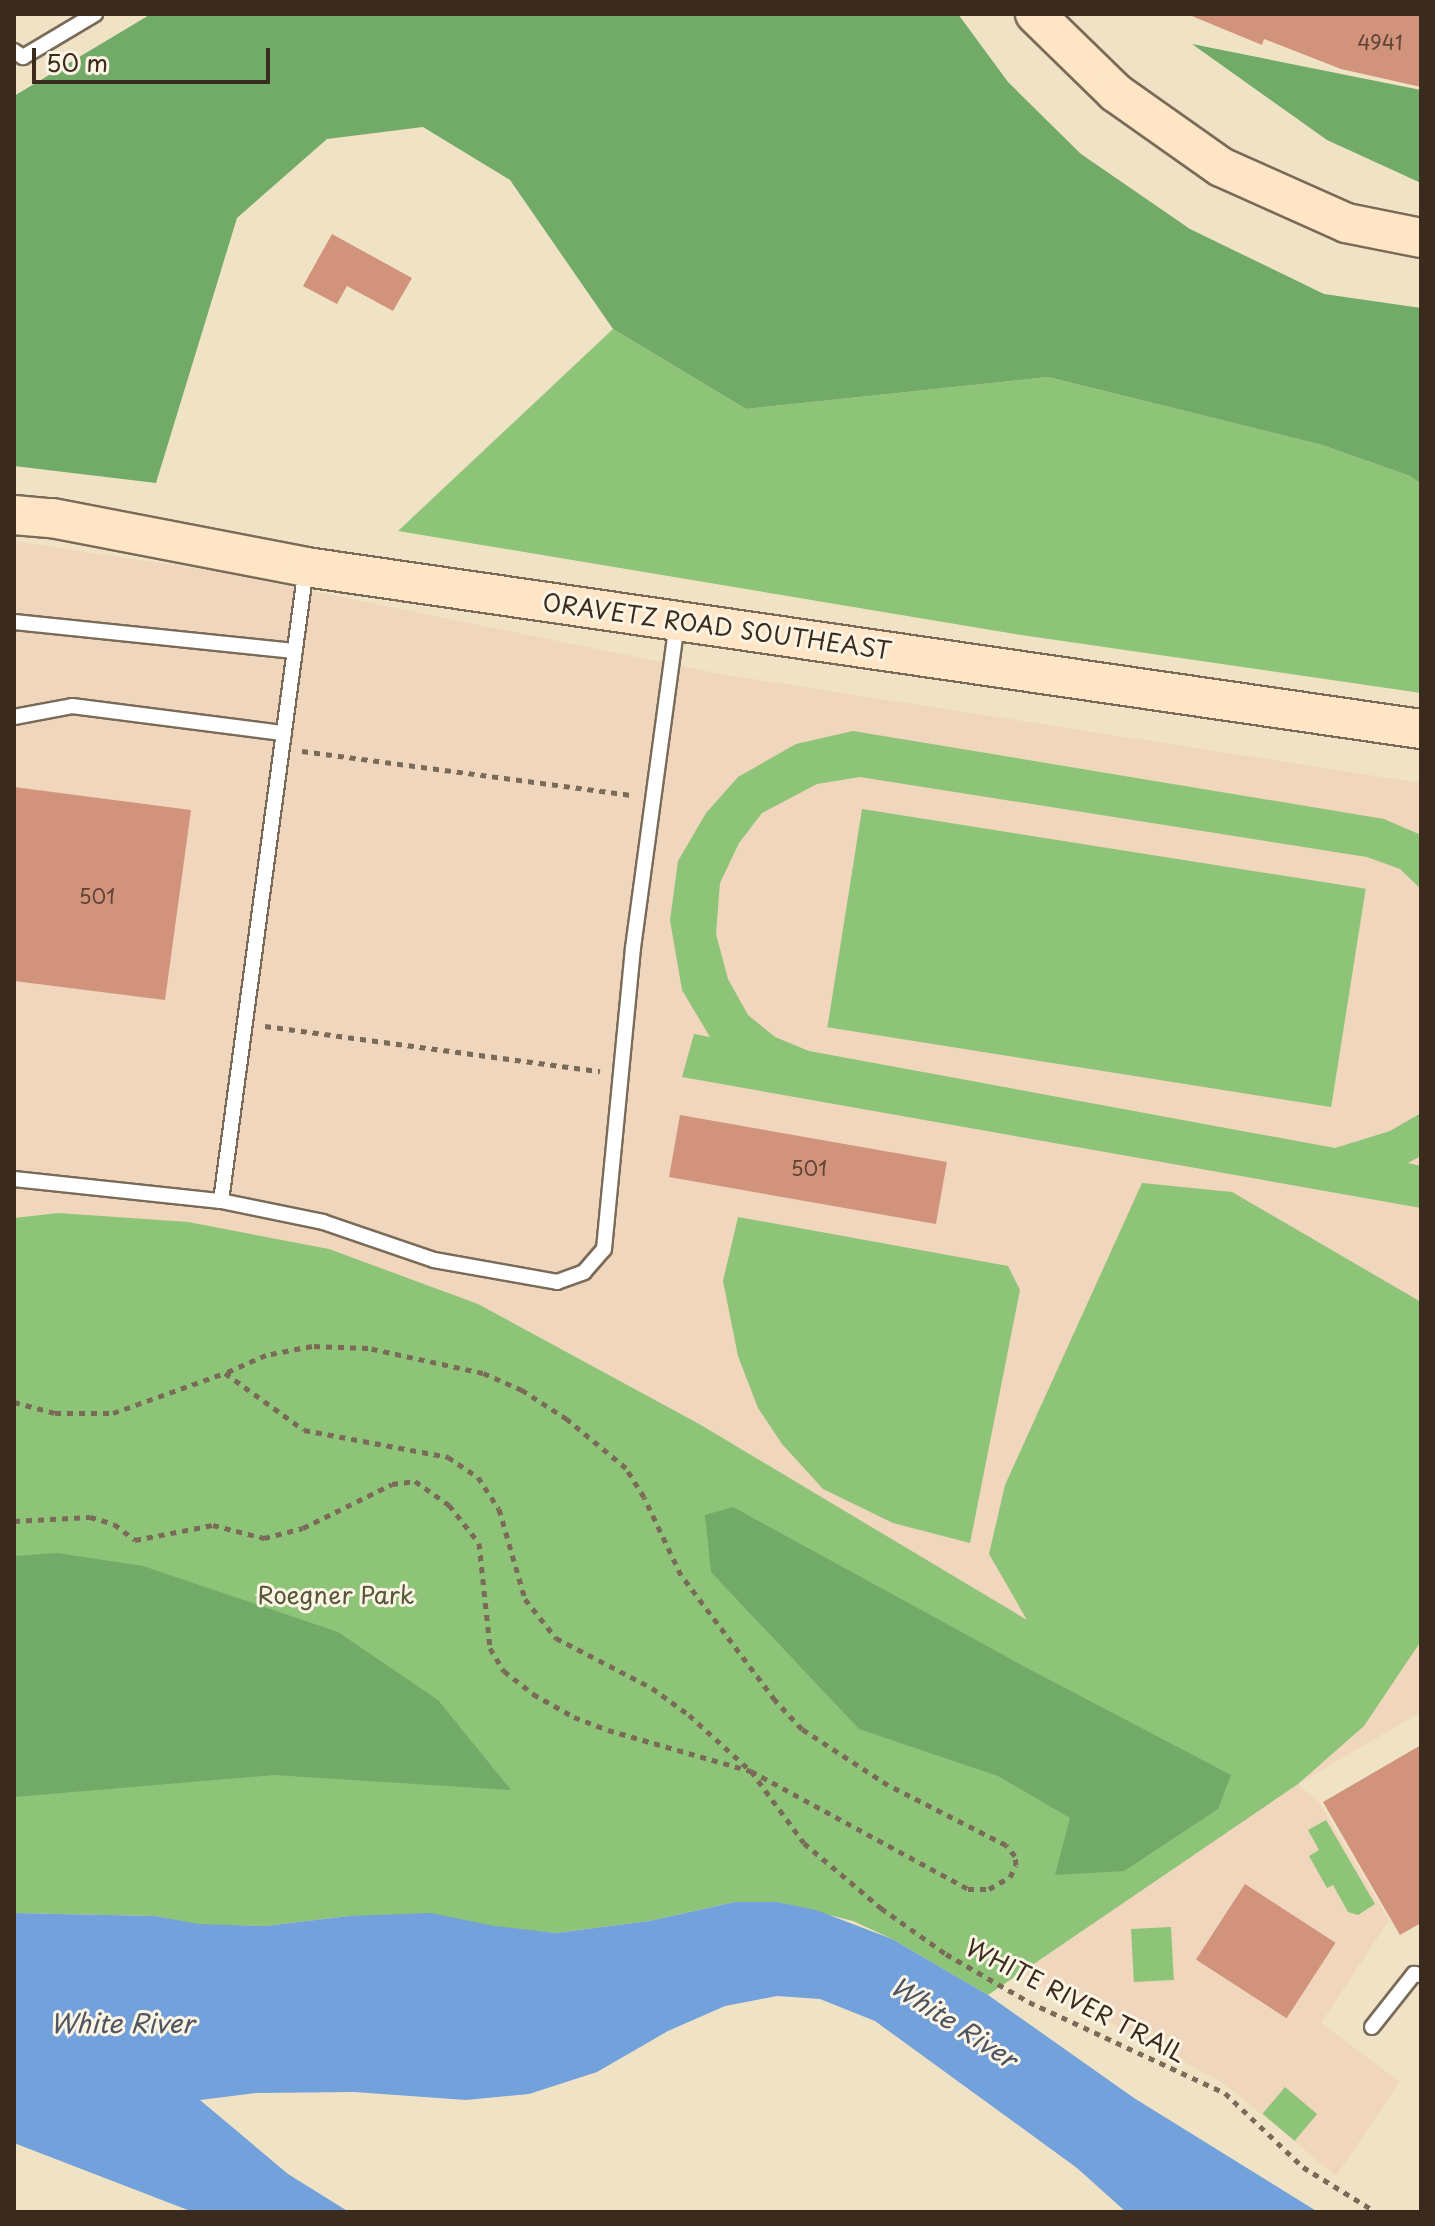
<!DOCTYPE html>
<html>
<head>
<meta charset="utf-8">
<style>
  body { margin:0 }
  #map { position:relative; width:1435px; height:2226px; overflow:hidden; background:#f0e3c5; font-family:"Playpen Sans",sans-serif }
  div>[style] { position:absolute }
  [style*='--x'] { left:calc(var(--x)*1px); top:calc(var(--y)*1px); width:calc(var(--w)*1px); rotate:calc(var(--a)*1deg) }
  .built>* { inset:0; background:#f0d6bc }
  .green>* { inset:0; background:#8dc477; transform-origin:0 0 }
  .forest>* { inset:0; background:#72aa68 }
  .water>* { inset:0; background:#72a1db }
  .building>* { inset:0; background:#d2937c; transform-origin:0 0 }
  .path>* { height:5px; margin-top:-2.5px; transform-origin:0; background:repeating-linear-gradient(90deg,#7a6b58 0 6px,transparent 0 12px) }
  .roads { filter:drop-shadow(2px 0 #7a6b58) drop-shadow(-2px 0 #7a6b58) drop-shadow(0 2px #7a6b58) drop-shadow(0 -2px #7a6b58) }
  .lane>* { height:14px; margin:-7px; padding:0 7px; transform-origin:7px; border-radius:7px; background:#fff }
  .secondary>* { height:38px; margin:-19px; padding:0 19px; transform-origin:19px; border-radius:19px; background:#fde5c5 }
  span { translate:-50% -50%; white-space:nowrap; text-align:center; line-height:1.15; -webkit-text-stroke:6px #fcf5e5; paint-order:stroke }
  .number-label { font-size:20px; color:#614436 }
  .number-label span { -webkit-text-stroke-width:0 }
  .street-label { font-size:24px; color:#3b2a1e }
  .park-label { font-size:24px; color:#545839 }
  .water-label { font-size:26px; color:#4e5460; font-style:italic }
  .frame { position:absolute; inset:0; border:16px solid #3b2a1e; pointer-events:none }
  .scale { position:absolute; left:32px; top:48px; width:238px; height:36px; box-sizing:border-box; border:4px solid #3b2a1e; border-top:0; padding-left:10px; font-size:24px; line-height:28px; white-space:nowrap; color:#3b2a1e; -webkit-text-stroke:6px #fcf5e5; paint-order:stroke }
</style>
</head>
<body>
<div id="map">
  <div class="built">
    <div style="clip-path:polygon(14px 541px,219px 572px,720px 674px,1421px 783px,1421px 1712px,1298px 1784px,1320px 1804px,1389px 1920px,1321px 2023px,1400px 2082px,1336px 2176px,1225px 2084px,1018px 1973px,1297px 1783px,701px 1425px,478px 1304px,58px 1213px,14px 1218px)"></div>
  </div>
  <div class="green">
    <div style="clip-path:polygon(613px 329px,746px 409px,1048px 377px,1322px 445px,1410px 476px,1421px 484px,1421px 693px,1015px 634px,398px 531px)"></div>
    <div style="clip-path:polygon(853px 731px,1384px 819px,1421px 835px,1421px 889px,1400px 869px,1367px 857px,860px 777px,817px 784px,762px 813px,739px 843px,720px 883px,716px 934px,728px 979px,748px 1015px,775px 1037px,809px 1051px,1335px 1148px,1390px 1131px,1421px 1113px,1421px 1156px,1408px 1163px,1421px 1166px,1421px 1208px,682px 1077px,694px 1034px,710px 1037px,682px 990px,670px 920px,678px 861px,706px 813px,738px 777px,796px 744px)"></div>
    <div style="left:862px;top:809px;width:510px;height:221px;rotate:9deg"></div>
    <div style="clip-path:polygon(1142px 1183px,1232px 1192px,1421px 1302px,1421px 1641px,1364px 1726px,1298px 1784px,988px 1995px,892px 1939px,853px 1921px,777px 1902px,735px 1902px,649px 1921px,556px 1933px,349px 1916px,265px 1926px,199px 1925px,155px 1916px,14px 1913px,14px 1218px,58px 1213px,188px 1222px,329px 1249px,478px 1304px,701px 1425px,1027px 1620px,989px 1554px,1005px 1485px)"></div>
    <div style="clip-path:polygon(738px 1217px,1008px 1266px,1020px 1290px,970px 1543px,893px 1523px,823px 1489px,782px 1444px,758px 1408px,738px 1356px,723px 1281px)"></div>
    <div style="clip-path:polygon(1326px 1820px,1375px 1904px,1358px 1915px,1348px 1912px,1333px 1885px,1327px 1888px,1309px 1856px,1319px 1850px,1308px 1830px)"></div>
    <div style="left:1171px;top:1927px;width:53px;height:40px;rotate:87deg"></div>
    <div style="left:1285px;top:2087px;width:42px;height:35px;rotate:40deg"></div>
  </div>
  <div class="forest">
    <div style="clip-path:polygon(151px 14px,958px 14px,1008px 82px,1081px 154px,1190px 229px,1324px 294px,1421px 308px,1421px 484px,1410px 476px,1322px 445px,1048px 377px,746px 409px,613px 329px,510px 180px,423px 127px,327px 139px,237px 218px,156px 483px,14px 466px,14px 96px)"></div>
    <div style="clip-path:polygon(1192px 44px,1421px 90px,1421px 183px,1327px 140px)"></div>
    <div style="clip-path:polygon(733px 1507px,1027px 1668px,1231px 1775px,1218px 1809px,1124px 1871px,1055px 1875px,1070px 1818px,998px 1776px,859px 1729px,711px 1572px,705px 1515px)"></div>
    <div style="clip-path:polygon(57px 1553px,143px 1566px,338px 1632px,438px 1700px,511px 1790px,274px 1775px,14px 1797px,14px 1556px)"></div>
  </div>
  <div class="water">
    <div style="clip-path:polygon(735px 1902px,777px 1902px,816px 1910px,892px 1939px,988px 1995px,1134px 2098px,1318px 2212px,1126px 2212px,1077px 2168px,875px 2021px,820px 1999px,777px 1996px,725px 2006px,668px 2031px,597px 2072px,529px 2094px,466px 2100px,354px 2092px,256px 2093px,200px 2100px,288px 2174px,349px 2212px,193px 2212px,14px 2143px,14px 1913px,155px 1916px,199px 1924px,265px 1926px,349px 1916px,431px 1913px,494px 1926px,556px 1933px,649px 1921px)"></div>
  </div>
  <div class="building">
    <div style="clip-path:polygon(1187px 14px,1421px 14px,1421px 87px,1341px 69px,1264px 39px,1262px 45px)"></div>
    <div style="clip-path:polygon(332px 234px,412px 278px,393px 311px,347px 286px,337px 304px,303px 286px)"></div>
    <div style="clip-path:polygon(14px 787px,191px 810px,165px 1000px,14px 981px)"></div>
    <div style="left:680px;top:1115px;width:271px;height:63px;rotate:10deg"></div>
    <div style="clip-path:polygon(1421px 1745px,1421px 1923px,1400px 1935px,1323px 1802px)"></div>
    <div style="left:1245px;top:1884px;width:108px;height:90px;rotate:33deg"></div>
  </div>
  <div class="path">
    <div style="--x:302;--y:751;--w:334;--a:7.6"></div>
    <div style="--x:265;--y:1026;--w:338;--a:7.7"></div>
    <div style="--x:14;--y:1402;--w:42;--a:15"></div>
    <div style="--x:55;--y:1413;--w:58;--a:0"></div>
    <div style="--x:113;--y:1413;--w:119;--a:-19.7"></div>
    <div style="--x:225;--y:1373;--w:97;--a:35.8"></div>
    <div style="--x:304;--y:1430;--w:147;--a:10.6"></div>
    <div style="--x:448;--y:1457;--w:36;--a:34"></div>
    <div style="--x:478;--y:1477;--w:38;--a:57"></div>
    <div style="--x:499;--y:1509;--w:94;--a:73.9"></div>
    <div style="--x:525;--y:1599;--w:50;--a:51.5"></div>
    <div style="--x:556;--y:1638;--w:108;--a:27.5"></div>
    <div style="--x:652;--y:1688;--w:46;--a:36.1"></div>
    <div style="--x:689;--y:1715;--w:84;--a:42.1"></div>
    <div style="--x:751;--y:1771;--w:89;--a:53.6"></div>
    <div style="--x:804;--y:1843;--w:101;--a:40.2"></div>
    <div style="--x:881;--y:1908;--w:80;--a:35.3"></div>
    <div style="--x:946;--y:1954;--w:96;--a:30"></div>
    <div style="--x:1029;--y:2002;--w:216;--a:24.9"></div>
    <div style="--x:1225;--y:2093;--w:108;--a:43.5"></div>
    <div style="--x:1303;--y:2167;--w:86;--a:31.7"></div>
    <div style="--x:14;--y:1521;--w:76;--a:-3"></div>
    <div style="--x:90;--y:1517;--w:25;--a:16"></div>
    <div style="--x:114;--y:1524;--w:26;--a:37"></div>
    <div style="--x:135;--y:1540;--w:79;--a:-10.9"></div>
    <div style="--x:213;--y:1525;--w:53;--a:14.3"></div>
    <div style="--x:264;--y:1538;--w:40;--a:-14.4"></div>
    <div style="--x:303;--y:1528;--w:99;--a:-26.3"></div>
    <div style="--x:392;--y:1484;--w:23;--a:-7"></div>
    <div style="--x:415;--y:1481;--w:42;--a:35.2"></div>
    <div style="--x:449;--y:1505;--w:48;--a:51.7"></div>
    <div style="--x:479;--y:1543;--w:106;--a:84"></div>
    <div style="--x:490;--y:1648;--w:27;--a:59"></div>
    <div style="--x:504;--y:1671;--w:37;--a:38"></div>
    <div style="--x:533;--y:1694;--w:47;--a:29.3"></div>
    <div style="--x:574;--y:1717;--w:36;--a:21"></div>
    <div style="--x:608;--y:1730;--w:149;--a:16"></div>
    <div style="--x:751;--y:1771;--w:247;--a:28.5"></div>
    <div style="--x:968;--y:1889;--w:21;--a:0"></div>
    <div style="--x:989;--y:1889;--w:24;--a:-30"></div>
    <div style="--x:1010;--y:1877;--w:13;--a:-63"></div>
    <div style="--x:1016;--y:1865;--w:9;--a:-96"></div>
    <div style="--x:1015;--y:1856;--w:14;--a:-129"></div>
    <div style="--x:1006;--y:1845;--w:132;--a:-153"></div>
    <div style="--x:888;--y:1785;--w:103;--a:-146.9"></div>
    <div style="--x:802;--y:1729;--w:40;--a:-133"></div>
    <div style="--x:775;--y:1700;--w:156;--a:-126.9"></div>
    <div style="--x:681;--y:1575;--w:86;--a:-115.4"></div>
    <div style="--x:644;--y:1497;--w:34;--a:-122"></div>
    <div style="--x:626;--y:1468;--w:77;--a:-140.3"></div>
    <div style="--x:567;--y:1419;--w:54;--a:-147.2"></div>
    <div style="--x:522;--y:1390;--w:43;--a:-156.4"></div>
    <div style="--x:483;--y:1373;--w:118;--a:-167.7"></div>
    <div style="--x:368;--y:1348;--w:56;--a:-178"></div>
    <div style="--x:312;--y:1346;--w:47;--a:168.9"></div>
    <div style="--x:266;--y:1355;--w:45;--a:156.3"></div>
  </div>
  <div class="roads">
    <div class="lane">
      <div style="--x:14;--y:51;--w:11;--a:34"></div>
      <div style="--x:23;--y:57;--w:84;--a:-30.8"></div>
      <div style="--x:14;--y:622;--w:282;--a:5.9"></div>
      <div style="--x:14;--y:717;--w:59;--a:-10.7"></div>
      <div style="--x:72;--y:706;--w:214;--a:7.3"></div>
      <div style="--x:14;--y:1179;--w:208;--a:6.1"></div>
      <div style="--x:221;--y:1201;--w:104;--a:11.6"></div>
      <div style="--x:323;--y:1222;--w:117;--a:18.9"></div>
      <div style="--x:434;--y:1260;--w:125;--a:10.1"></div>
      <div style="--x:557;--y:1282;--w:29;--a:-20"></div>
      <div style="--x:584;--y:1272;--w:30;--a:-49"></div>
      <div style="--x:604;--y:1249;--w:302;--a:-84.5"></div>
      <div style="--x:633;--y:948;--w:327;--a:-82.3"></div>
      <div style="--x:221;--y:1201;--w:640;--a:-82.36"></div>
      <div style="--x:1372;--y:2027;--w:68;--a:-51.6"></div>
      <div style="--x:1414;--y:1974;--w:7;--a:8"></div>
    </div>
    <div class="secondary">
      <div style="--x:1035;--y:14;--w:113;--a:44.3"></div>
      <div style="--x:1116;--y:93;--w:128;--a:35.2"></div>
      <div style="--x:1221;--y:167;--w:137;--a:24.1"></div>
      <div style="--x:1346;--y:223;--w:76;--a:11.3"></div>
      <div style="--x:14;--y:515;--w:38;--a:5"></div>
      <div style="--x:52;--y:518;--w:259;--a:10.9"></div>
      <div style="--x:306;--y:567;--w:1127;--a:8.27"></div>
    </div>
  </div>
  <div class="number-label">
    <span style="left:1380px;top:42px">4941</span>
    <span style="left:97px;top:896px">501</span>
    <span style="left:809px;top:1168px">501</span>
  </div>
  <div class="street-label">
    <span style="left:717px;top:626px;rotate:8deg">ORAVETZ ROAD SOUTHEAST</span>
    <span style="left:1076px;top:2000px;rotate:27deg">WHITE RIVER TRAIL</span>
  </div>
  <div class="park-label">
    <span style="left:336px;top:1595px">Roegner Park</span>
  </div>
  <div class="water-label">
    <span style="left:954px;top:2022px;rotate:33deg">White River</span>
    <span style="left:122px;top:2023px">White River</span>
  </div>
  <div class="frame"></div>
  <div class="scale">50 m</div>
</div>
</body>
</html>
